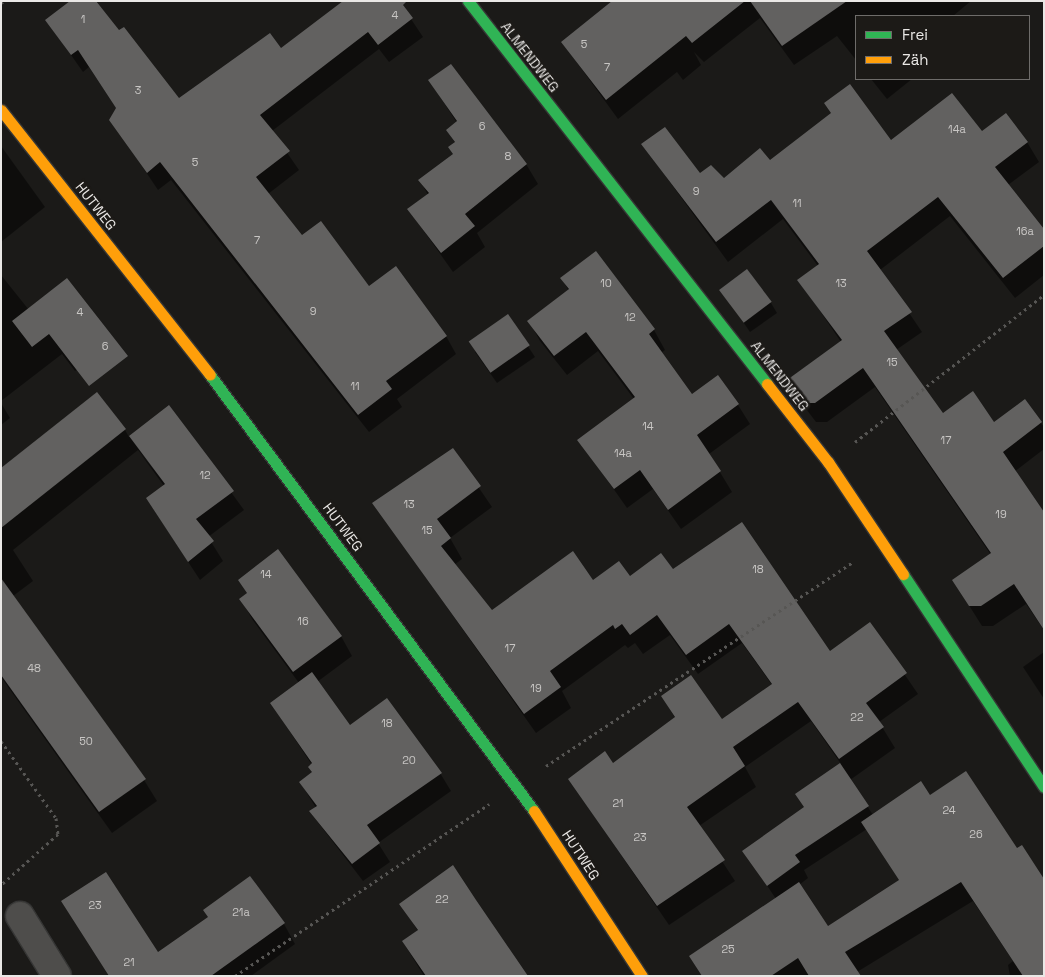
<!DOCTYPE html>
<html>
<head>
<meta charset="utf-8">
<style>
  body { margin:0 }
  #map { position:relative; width:1045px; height:977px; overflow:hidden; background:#1b1a18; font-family:"Space Grotesk",sans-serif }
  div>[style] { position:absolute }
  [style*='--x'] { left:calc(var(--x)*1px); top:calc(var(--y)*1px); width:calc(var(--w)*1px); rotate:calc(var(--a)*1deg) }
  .shadow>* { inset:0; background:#0007 }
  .building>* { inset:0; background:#626160; transform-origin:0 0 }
  .path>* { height:3px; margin-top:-1.5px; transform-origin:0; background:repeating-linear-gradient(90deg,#575654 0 2.5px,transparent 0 6.5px) }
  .roads { filter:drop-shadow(1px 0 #363635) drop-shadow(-1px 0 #363635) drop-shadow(0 1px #363635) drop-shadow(0 -1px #363635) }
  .street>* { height:28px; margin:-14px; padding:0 14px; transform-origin:14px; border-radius:14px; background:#4e4d4b }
  .fast>* { height:11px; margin:-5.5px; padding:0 5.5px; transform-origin:5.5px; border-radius:5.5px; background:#30b455 }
  .slow>* { height:11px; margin:-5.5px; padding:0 5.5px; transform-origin:5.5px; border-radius:5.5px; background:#ff9f0a }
  span { translate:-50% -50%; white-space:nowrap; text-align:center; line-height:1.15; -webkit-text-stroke:5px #1c1a17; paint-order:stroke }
  .number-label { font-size:11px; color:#c8c6c4 }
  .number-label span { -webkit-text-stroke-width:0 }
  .street-label { font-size:14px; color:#eae8e6 }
  .frame { position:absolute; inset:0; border:2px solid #eae8e6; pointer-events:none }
  .legend { position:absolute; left:855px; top:15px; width:175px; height:65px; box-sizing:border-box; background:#1c1a17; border:1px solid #6e6c6a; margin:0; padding:6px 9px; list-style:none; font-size:15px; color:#eae8e6 }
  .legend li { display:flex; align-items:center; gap:10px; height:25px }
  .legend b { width:25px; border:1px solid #6e6c6a }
</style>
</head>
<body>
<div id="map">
  <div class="shadow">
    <div style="clip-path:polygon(399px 1px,423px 37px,389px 62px,379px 49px,272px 131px,299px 170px,268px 194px,302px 237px,369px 288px,446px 336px,456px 354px,397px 399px,402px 407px,369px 432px,171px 180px,158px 190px,111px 120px,117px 109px,89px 67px,83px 72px,47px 21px,119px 32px,178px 99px,281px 50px)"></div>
    <div style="clip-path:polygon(614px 1px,971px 1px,953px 16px,856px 16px,856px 60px,837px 36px,794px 65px,760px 18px,704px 62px,694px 52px,701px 65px,683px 80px,677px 72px,618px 119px,562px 42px)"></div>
    <div style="clip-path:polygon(871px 79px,912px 79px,887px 99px)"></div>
    <div style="clip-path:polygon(430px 81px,526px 164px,538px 184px,477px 233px,485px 247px,453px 272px,409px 210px,428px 195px,420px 180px,453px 155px,455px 143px,447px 130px,457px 123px)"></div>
    <div style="clip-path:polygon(981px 133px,1027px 142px,1039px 162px,1008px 185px,1044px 231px,1044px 275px,1015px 298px,950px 216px,880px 270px,922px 332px,896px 350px,943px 415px,994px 424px,1024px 401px,1044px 427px,1044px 449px,1014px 472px,1044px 517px,1044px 630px,1026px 604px,993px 626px,982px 626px,953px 580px,991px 555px,875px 387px,827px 422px,816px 422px,800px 401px,789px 381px,841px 342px,799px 280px,818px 266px,783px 219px,728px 262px,643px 145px,700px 174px,724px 180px,770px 162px,891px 142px)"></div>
    <div style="clip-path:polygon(1px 146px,45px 207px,1px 242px)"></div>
    <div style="clip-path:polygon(1px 275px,29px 310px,112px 344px,75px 371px,62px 354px,1px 401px)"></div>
    <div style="clip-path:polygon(562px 279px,654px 330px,665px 350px,661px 353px,691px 396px,738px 405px,750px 424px,709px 454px,732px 492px,681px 529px,653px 489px,627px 508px,579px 440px,634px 399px,598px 351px,567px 375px,540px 341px,529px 321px,569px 291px)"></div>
    <div style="clip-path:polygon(721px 290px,771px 303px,777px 313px,750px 332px)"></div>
    <div style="clip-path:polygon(508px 316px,535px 357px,497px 383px,475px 352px)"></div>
    <div style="clip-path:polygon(1px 403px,10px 418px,1px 425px)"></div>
    <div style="clip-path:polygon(169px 407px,244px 510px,208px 537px,223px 561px,200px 580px,147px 499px,164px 486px,140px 453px,170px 488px,138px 450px,13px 550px,33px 581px,1px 605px,1px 469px,125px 430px,129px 437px)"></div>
    <div style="clip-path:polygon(evenodd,453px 450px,492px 507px,450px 538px,462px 559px,454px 565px,492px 611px,593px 582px,673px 571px,830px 653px,870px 624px,918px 694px,879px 722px,895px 748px,850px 780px,873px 815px,921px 783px,1044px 976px,1010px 976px,1008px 965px,1013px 961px,973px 901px,857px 972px,859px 976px,702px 976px,776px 899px,744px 851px,805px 808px,797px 794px,841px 764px,811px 721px,745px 767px,756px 787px,699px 826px,735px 881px,669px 925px,569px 779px,613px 765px,675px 718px,663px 697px,722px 720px,772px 685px,742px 643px,698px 674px,670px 635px,643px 654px,635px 643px,628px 648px,625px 645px,562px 691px,571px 708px,536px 733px,374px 504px,453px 450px,867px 829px,900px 881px,827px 927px,799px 885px,808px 878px,804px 870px,867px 829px)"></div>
    <div style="clip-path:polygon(239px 580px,341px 636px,352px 656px,317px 682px,350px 727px,440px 773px,451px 791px,378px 843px,390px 862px,363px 881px,310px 812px,316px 808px,300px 782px,313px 773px,312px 765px,271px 703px,299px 683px,252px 619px,241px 599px,248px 594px)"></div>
    <div style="clip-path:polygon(1px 635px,144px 780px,157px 801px,112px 833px,1px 677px)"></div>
    <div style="clip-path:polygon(1044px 652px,1044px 699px,1023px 667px)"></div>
    <div style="clip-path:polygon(401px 904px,524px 976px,424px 976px,403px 942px,418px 931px)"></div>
    <div style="clip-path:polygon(284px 924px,295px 944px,251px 976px,179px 976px)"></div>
  </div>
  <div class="building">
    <div style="clip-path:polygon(70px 1px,96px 1px,119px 30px,124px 27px,179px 98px,270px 33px,281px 48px,343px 1px,407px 1px,403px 5px,413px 18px,378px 45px,368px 32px,260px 115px,290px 151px,256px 177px,302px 235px,321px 221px,369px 286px,396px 266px,447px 336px,386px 381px,392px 389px,358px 415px,160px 162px,147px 173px,109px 120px,116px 108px,78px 50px,71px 55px,45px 20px)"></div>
    <div style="clip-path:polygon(612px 1px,745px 1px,692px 43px,686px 36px,606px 100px,561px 42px)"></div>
    <div style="clip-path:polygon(750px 1px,847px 1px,782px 46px)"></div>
    <div style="clip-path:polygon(451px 64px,527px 164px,465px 214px,475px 226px,441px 253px,407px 209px,429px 193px,418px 180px,453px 154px,448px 147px,455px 142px,446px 130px,457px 121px,428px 80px)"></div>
    <div style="clip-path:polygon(850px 84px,891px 140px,952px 93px,982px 131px,1006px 113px,1028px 142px,995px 167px,1044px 229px,1044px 246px,1003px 278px,938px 197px,867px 251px,912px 312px,884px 331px,943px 413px,973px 391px,994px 422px,1025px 399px,1042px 422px,1003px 452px,1044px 512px,1044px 630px,1014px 584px,981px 606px,969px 606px,952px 580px,991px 553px,863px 368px,815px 403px,803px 403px,787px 380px,842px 340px,797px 280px,819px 264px,771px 200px,716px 242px,641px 144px,665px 127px,700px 173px,711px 165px,724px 178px,760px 148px,770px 160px,831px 113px,824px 103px)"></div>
    <div style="clip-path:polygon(596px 251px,655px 329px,649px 334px,692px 394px,718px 375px,739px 404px,697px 435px,721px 471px,668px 510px,640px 470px,614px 489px,577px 440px,635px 397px,586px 332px,554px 356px,527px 321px,569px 289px,560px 278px)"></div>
    <div style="left:747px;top:269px;width:41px;height:35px;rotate:53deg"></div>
    <div style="clip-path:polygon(67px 278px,128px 356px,89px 386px,49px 334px,32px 347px,12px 321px)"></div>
    <div style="left:508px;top:314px;width:38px;height:48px;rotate:55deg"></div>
    <div style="clip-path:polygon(97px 392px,126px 429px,1px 528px,1px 468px)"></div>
    <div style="clip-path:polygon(169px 405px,234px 491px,196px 519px,214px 541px,188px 562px,146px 498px,165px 484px,129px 436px)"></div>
    <div style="clip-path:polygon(453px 448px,481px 486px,437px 519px,451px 538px,441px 546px,492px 610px,573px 551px,593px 580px,619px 561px,630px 576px,661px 553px,673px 569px,742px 522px,830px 651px,870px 622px,907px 673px,866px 703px,884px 727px,839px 759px,798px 702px,733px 747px,745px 766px,687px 807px,725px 860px,657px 906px,568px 779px,605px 751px,613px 763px,675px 717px,661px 696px,691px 675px,722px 719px,772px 684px,729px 624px,686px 655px,657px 615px,630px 635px,622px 624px,615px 629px,613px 625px,550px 671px,561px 687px,524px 714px,372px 503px)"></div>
    <div style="clip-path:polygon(278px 549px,342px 636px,293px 672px,239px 599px,247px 593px,238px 580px)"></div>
    <div style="clip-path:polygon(1px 578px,146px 779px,99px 812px,1px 675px)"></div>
    <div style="clip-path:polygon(312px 672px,350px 725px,387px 698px,442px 773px,367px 825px,380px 843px,352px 864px,309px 811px,317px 806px,299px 782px,312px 772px,308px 767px,312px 763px,270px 703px)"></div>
    <div style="clip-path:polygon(840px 763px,869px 806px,795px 855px,800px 862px,767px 886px,742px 851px,804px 807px,795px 794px)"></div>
    <div style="clip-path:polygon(966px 771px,1017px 848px,1022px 845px,1044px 879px,1044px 976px,1023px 976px,961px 882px,845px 952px,861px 976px,809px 976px,798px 958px,771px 976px,702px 976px,689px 956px,799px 882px,828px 926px,899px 880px,861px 822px,921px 781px,930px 795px)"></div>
    <div style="clip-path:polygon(453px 865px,476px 900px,528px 976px,426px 976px,402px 941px,418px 930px,399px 904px)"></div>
    <div style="clip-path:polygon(106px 872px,158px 952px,208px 917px,203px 910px,250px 876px,285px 923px,211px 976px,109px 976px,61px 901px)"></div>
  </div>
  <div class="path">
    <div style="--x:1;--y:3;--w:4;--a:-34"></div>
    <div style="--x:855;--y:442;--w:239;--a:-37.9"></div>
    <div style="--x:1;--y:741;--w:95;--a:54.5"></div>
    <div style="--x:56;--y:818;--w:16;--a:83"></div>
    <div style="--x:58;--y:834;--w:76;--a:138.2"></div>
    <div style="--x:546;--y:766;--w:369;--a:-33.6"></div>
    <div style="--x:235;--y:976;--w:307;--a:-34.1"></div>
  </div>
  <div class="roads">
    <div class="street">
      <div style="--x:20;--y:916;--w:70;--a:58.3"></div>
    </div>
    <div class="fast">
      <div style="--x:468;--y:1;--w:486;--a:52"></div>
      <div style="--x:210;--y:375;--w:543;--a:53.38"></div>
      <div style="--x:903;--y:574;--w:255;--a:56.5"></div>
    </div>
    <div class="slow">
      <div style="--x:1;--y:110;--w:337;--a:51.7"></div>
      <div style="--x:767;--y:384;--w:99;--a:52"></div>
      <div style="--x:828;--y:462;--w:135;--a:56.2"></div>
      <div style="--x:534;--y:811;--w:197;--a:56.8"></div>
    </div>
  </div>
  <div class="number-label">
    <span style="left:395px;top:15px">4</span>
    <span style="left:83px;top:19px">1</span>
    <span style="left:584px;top:44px">5</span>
    <span style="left:607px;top:67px">7</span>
    <span style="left:138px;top:90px">3</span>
    <span style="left:482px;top:126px">6</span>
    <span style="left:957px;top:129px">14a</span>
    <span style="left:508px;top:156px">8</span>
    <span style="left:195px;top:162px">5</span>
    <span style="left:696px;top:191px">9</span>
    <span style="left:797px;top:203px">11</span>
    <span style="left:1025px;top:231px">16a</span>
    <span style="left:257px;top:240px">7</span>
    <span style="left:606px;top:283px">10</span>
    <span style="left:841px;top:283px">13</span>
    <span style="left:313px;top:311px">9</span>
    <span style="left:80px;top:312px">4</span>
    <span style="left:630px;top:317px">12</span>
    <span style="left:105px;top:346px">6</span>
    <span style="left:892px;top:362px">15</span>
    <span style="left:355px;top:386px">11</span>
    <span style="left:648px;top:426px">14</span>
    <span style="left:946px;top:440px">17</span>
    <span style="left:623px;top:453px">14a</span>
    <span style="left:205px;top:475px">12</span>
    <span style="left:409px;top:504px">13</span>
    <span style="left:1001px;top:514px">19</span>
    <span style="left:427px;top:530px">15</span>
    <span style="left:758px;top:569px">18</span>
    <span style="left:266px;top:574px">14</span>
    <span style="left:303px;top:621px">16</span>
    <span style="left:510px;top:648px">17</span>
    <span style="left:34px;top:668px">48</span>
    <span style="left:536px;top:688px">19</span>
    <span style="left:857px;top:717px">22</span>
    <span style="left:387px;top:723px">18</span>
    <span style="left:86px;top:741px">50</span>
    <span style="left:409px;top:760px">20</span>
    <span style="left:618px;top:803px">21</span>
    <span style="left:949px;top:810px">24</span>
    <span style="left:976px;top:834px">26</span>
    <span style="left:640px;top:837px">23</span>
    <span style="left:442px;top:899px">22</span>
    <span style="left:95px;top:905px">23</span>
    <span style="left:241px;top:912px">21a</span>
    <span style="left:728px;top:949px">25</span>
    <span style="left:129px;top:962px">21</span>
  </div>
  <div class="street-label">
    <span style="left:530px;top:57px;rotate:52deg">ALMENDWEG</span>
    <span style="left:96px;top:206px;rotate:52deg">HUTWEG</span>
    <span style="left:780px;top:376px;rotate:52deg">ALMENDWEG</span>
    <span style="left:343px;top:527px;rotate:53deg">HUTWEG</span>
    <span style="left:581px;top:855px;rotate:57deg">HUTWEG</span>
  </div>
  <div class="frame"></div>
  <ul class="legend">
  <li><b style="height:6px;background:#30b455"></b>Frei</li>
  <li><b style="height:6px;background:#ff9f0a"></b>Zäh</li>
  </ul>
</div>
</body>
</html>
